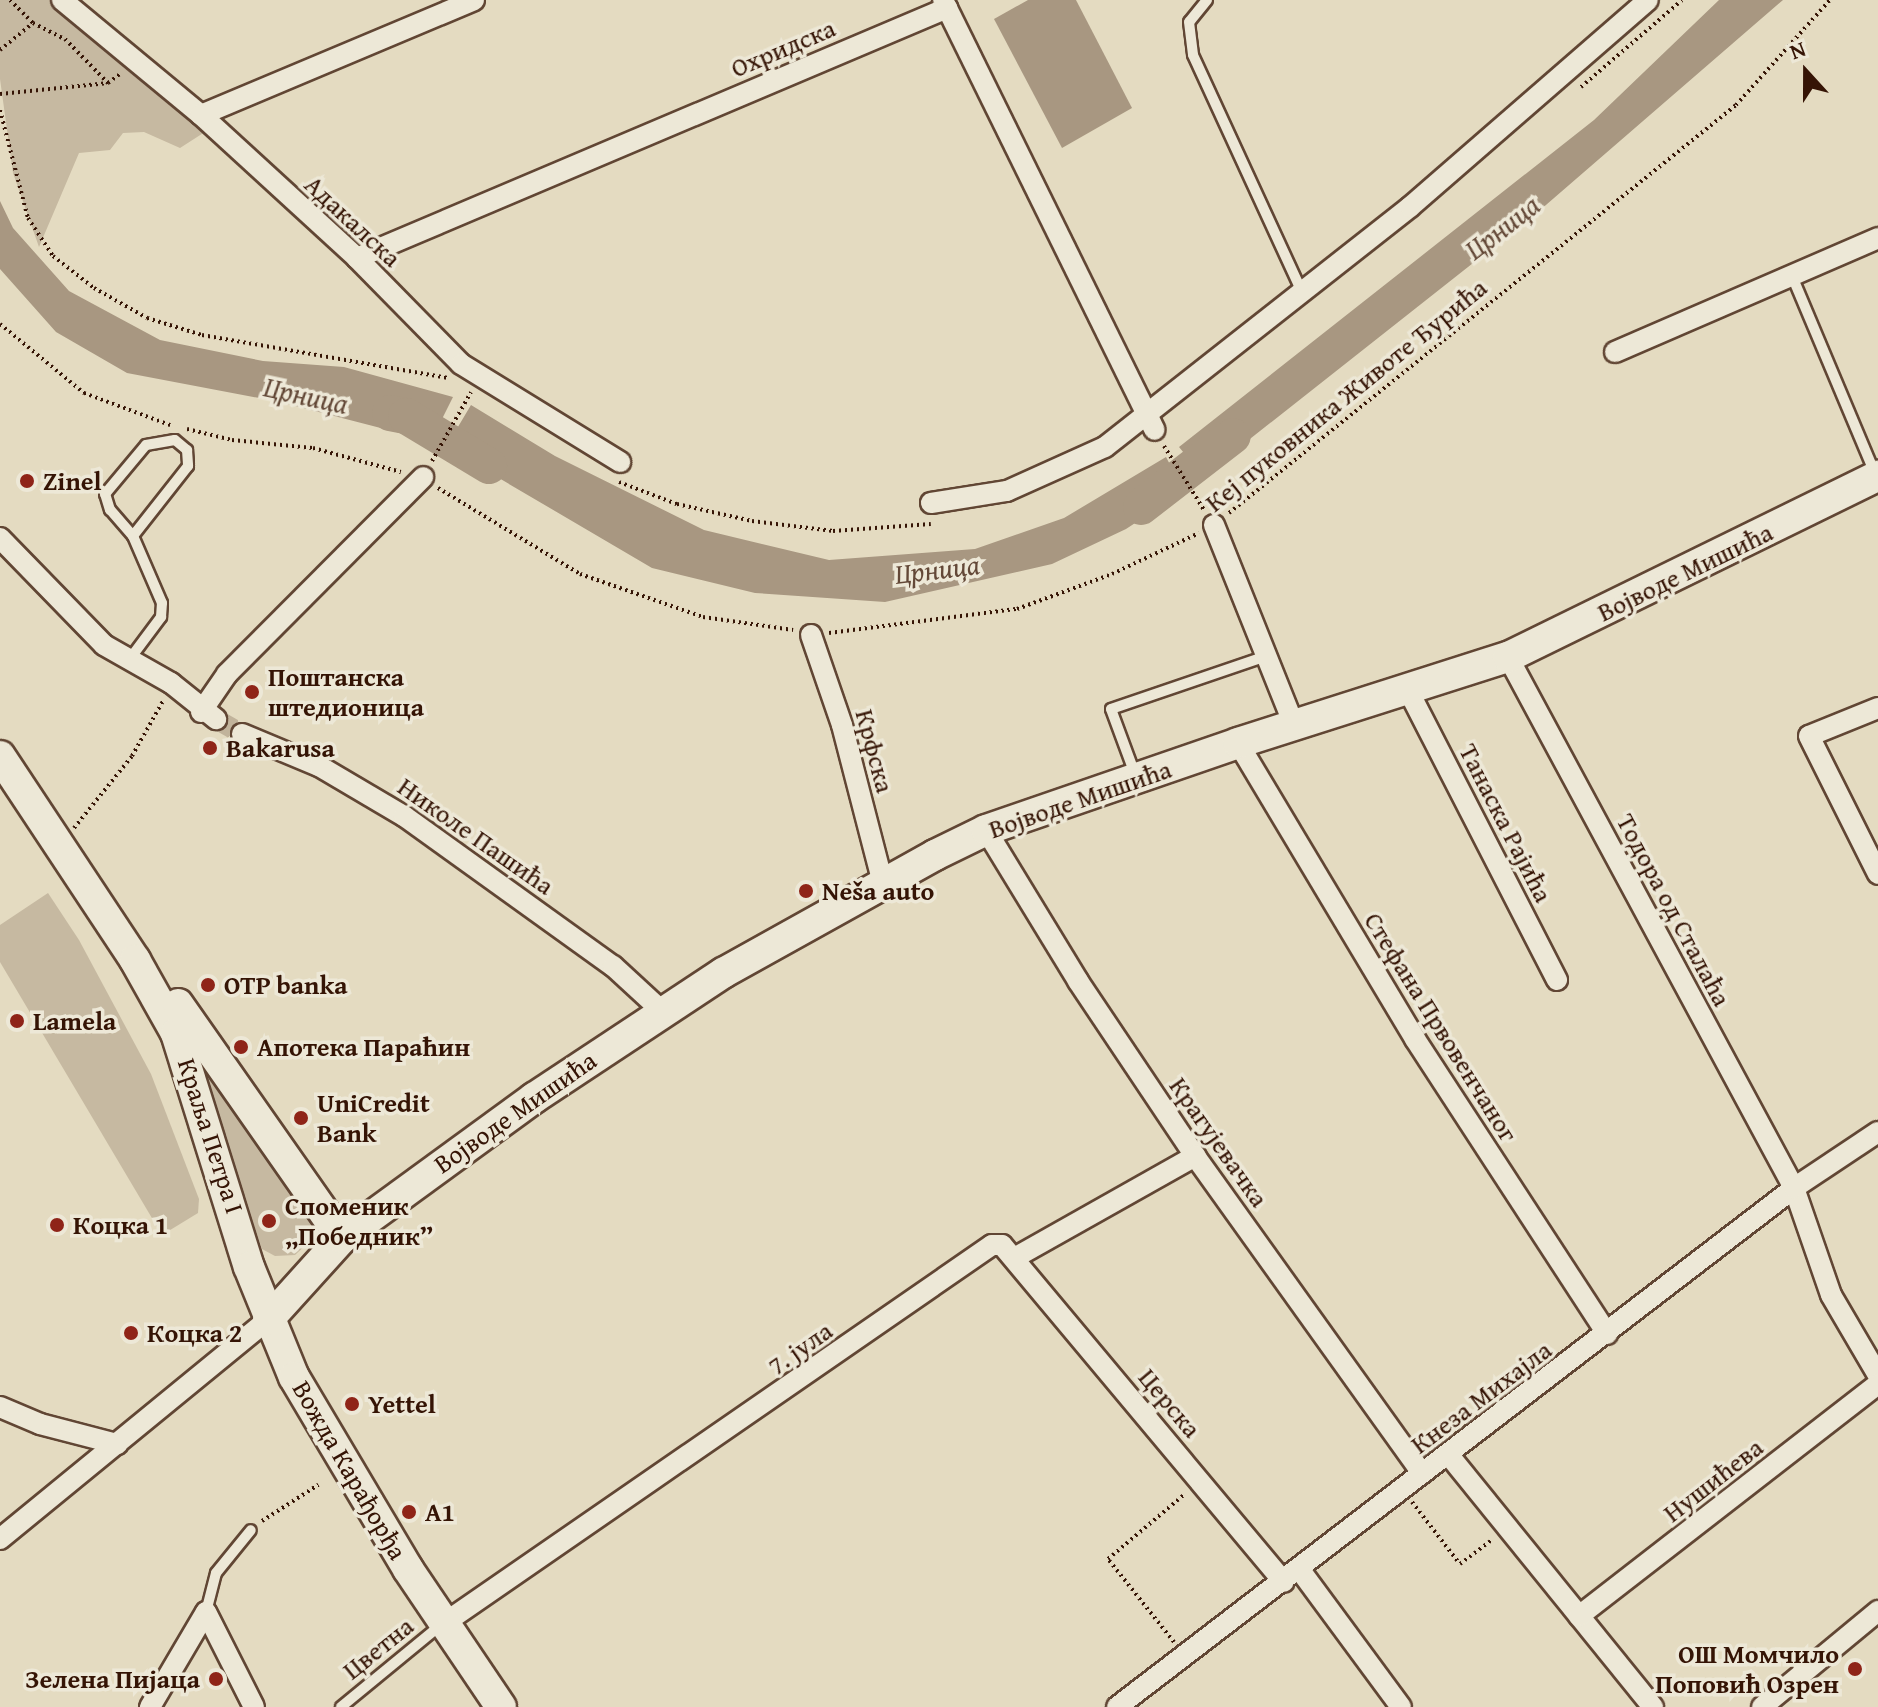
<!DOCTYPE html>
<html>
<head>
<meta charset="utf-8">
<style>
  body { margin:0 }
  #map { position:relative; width:1878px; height:1707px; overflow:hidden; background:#e4dbc1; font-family:"Gentium Book Plus",serif }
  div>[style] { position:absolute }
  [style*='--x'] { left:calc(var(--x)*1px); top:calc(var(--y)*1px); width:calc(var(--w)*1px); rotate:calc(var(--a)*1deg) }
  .green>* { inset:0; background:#c6b9a1 }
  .water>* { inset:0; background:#a89781 }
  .river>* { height:36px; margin:-18px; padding:0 18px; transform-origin:18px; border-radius:18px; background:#a89781 }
  .street-tunnel>* { height:20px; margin-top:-10px; transform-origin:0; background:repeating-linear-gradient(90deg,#c1b39b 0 20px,transparent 0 30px) }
  .path>* { height:4px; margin-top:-2px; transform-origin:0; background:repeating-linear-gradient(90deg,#351405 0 2px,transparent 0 6px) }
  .roads { filter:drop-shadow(2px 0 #614634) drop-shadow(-2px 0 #614634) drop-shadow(0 2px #614634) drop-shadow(0 -2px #614634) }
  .lane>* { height:10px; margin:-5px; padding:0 5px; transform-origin:5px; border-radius:5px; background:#ede8d7 }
  .street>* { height:20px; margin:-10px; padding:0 10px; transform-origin:10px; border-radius:10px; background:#ede8d7 }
  .secondary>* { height:30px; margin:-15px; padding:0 15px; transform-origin:15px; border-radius:15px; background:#ede8d7 }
  .dots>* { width:22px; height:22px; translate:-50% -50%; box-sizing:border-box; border:4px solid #ede8d7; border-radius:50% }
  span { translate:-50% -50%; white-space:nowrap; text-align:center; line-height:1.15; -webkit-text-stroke:7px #ede8d7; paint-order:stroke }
  .street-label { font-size:26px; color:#351405 }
  .poi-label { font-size:26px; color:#351405; font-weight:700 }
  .left { translate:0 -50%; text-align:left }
  .right { translate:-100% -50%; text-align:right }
  .water-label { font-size:28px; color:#634837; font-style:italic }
  .north { position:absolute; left:1766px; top:32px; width:80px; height:80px; -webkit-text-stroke:6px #ede8d7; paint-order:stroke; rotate:339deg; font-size:22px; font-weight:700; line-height:32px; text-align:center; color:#351405 }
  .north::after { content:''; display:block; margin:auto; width:28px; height:36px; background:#351405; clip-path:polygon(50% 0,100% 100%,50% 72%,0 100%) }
</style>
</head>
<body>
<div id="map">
  <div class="green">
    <div style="clip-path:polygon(0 0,52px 0,208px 130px,180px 148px,144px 132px,123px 133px,110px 150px,79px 153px,39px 247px,13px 173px,0 79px)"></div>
    <div style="clip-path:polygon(48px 893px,79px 940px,151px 1074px,199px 1199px,198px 1213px,162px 1235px,0 962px,0 925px)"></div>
    <div style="clip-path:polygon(195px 1054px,311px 1218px,310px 1241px,295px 1255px,275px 1256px,262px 1249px)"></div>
  </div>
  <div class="water">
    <div style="clip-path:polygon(1028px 0,1076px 0,1132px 108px,1062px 148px,994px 19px)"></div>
    <div style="clip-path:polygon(1719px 0,1783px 0,1539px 211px,1203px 476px,1179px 447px,1594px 120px)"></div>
    <div style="clip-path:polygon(0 201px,13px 228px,69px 291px,160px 340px,263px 361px,344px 367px,453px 397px,431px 441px,280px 402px,127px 373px,56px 332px,0 269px)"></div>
    <div style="clip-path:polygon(471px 405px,555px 456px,704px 530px,829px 560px,975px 549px,1064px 518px,1166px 457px,1184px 491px,1126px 529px,1052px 564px,885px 602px,755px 593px,652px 568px,446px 447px)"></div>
  </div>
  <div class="river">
    <div style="--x:390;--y:413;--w:16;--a:11"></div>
    <div style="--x:406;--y:416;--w:97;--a:31.1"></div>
    <div style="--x:1141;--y:507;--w:116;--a:-37.7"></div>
  </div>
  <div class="street-tunnel">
    <div style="--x:216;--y:719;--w:30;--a:30"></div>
  </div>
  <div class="path">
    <div style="--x:10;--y:0;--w:33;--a:45"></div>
    <div style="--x:33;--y:23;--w:36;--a:27"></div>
    <div style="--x:65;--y:39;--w:62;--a:45.7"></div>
    <div style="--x:0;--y:50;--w:43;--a:-39.3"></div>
    <div style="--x:1581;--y:87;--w:133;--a:-40.7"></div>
    <div style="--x:0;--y:94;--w:109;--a:-5.8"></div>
    <div style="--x:108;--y:83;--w:15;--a:-37"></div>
    <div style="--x:0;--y:110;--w:112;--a:75.5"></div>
    <div style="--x:28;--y:218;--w:45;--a:56.7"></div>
    <div style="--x:53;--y:256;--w:52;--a:38"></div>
    <div style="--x:94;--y:288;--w:61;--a:29.5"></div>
    <div style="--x:147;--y:318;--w:58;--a:17.2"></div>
    <div style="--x:202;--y:335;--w:250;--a:9.9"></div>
    <div style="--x:0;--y:324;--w:109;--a:39.4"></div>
    <div style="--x:84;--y:393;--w:92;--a:20.4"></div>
    <div style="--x:187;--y:429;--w:46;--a:13.7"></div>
    <div style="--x:232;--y:440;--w:81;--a:5.6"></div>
    <div style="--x:313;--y:448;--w:91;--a:15.3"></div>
    <div style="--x:1164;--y:446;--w:75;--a:58"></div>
    <div style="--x:432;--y:461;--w:79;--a:-60.5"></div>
    <div style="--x:619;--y:482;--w:62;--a:20.8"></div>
    <div style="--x:677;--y:504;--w:77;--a:12.8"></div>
    <div style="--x:752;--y:521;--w:82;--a:7"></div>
    <div style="--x:833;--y:531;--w:98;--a:-4.1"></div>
    <div style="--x:438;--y:488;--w:166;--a:31.2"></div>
    <div style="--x:580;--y:574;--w:130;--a:19.3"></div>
    <div style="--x:703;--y:617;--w:91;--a:8.2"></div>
    <div style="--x:1229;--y:513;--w:651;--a:-38.82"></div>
    <div style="--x:1736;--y:105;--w:141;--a:-48.2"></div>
    <div style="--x:829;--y:633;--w:190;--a:-7.3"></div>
    <div style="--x:1017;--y:609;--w:101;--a:-20.2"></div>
    <div style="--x:1112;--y:574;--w:96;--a:-25.2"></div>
    <div style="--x:74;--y:828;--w:92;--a:-51.1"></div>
    <div style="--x:132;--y:756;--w:63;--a:-60.6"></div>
    <div style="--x:1412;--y:1502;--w:78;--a:52.3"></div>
    <div style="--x:1460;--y:1564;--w:41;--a:-37.1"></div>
    <div style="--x:262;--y:1521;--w:67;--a:-32.7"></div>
    <div style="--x:1174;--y:1642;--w:106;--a:-128.5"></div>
    <div style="--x:1108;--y:1559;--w:101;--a:-40.2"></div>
  </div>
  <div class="roads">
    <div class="lane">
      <div style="--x:1207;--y:0;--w:28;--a:129"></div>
      <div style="--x:1189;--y:22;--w:33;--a:83"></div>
      <div style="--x:1193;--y:55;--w:261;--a:65.3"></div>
      <div style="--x:1792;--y:276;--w:214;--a:67.2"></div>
      <div style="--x:129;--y:660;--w:54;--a:-53.3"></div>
      <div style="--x:161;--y:617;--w:14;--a:-86"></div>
      <div style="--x:162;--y:603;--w:73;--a:-113.4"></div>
      <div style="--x:133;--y:536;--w:35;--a:-131"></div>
      <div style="--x:110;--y:510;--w:17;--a:-107"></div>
      <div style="--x:105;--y:494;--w:64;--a:-50.1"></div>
      <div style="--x:146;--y:445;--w:29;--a:-10"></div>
      <div style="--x:175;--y:440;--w:16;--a:40"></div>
      <div style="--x:187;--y:450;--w:16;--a:86"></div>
      <div style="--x:188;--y:466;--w:89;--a:128.2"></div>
      <div style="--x:1135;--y:774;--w:69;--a:-110.3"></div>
      <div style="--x:1111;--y:709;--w:165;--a:-18.8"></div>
      <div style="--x:206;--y:1612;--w:40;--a:-75.6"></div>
      <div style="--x:216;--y:1573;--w:55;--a:-50.9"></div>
      <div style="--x:341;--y:1707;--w:129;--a:-39.4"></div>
    </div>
    <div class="street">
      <div style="--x:62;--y:0;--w:180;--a:39.6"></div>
      <div style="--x:201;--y:115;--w:212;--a:42.5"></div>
      <div style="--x:357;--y:258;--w:148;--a:45.5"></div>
      <div style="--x:461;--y:364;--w:187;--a:31.6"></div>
      <div style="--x:943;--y:0;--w:479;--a:63.8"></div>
      <div style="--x:201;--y:115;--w:296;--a:-22.8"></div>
      <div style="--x:357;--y:258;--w:641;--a:-22.96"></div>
      <div style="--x:1615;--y:352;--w:287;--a:-23.4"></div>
      <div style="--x:931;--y:503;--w:77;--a:-9"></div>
      <div style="--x:1007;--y:491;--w:107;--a:-24.2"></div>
      <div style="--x:1105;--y:447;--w:388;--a:-38.2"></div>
      <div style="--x:1410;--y:207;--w:315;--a:-41"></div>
      <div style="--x:1214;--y:525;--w:215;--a:68.2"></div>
      <div style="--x:0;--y:538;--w:149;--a:45.8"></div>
      <div style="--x:104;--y:645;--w:77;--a:29.6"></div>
      <div style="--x:171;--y:683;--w:58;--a:38.7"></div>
      <div style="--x:811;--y:635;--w:95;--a:71"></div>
      <div style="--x:842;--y:725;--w:163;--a:75.5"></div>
      <div style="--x:1508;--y:657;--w:603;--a:61.69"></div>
      <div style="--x:1794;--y:1188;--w:113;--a:70.9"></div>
      <div style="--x:1831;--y:1295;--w:93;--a:59.6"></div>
      <div style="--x:1408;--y:690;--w:326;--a:62.8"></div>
      <div style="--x:1878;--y:708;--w:74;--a:157.9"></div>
      <div style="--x:1809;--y:736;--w:154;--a:63.4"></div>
      <div style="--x:201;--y:712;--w:46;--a:-55.6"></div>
      <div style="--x:227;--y:674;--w:278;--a:-45.1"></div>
      <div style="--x:242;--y:734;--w:83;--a:22.6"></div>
      <div style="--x:319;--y:766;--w:99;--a:30.5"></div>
      <div style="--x:404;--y:816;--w:257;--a:35.7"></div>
      <div style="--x:613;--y:966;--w:67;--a:42.6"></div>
      <div style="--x:1238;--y:743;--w:345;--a:59.1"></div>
      <div style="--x:1415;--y:1039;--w:352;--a:56.9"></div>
      <div style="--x:986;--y:830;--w:177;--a:58.6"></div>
      <div style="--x:1078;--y:981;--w:211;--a:56.2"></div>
      <div style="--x:1195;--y:1156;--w:390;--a:54.4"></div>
      <div style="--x:1016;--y:1257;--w:206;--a:-29.4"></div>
      <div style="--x:0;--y:1407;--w:43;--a:23"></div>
      <div style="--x:40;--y:1424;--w:80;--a:14.6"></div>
      <div style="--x:1448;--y:1454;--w:326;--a:51"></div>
      <div style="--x:0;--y:1539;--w:346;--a:-39.3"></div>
      <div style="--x:1300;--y:1570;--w:170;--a:53.6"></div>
      <div style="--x:1579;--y:1616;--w:378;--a:-37.8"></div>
      <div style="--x:443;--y:1624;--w:667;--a:-34.62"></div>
      <div style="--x:992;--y:1245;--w:10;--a:0"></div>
      <div style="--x:1002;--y:1245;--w:439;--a:50.1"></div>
      <div style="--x:150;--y:1707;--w:110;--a:-59.5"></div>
      <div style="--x:206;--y:1612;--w:106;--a:63.2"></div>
      <div style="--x:1117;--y:1707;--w:853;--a:-37.47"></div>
      <div style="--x:1794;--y:1188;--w:101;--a:-33.7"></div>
      <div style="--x:1762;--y:1707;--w:151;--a:-39.6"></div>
    </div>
    <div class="secondary">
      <div style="--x:0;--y:756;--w:245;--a:56.5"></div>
      <div style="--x:135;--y:960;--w:84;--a:60.7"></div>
      <div style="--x:176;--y:1033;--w:245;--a:72.7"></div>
      <div style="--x:249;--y:1267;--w:119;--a:67.8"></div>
      <div style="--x:294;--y:1377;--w:223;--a:59.3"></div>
      <div style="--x:408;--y:1569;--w:166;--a:56"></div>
      <div style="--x:178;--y:1004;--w:286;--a:55"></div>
      <div style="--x:268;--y:1320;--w:110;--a:-47.9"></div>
      <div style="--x:342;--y:1238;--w:238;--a:-36.1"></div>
      <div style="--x:534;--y:1098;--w:227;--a:-33.5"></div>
      <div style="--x:723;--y:973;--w:243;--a:-29.1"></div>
      <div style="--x:935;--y:855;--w:57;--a:-26.1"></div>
      <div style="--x:986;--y:830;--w:267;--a:-19"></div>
      <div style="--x:1238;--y:743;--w:283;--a:-17.7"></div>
      <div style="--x:1508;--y:657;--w:412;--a:-26.1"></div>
    </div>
  </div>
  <div class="dots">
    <div style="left:27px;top:481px;background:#8f2418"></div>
    <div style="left:252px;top:692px;background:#8f2418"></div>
    <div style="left:210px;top:748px;background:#8f2418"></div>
    <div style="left:806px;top:891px;background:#8f2418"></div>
    <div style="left:208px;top:985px;background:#8f2418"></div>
    <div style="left:17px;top:1021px;background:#8f2418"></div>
    <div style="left:241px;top:1047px;background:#8f2418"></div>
    <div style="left:301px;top:1118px;background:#8f2418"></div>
    <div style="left:269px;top:1221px;background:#8f2418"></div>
    <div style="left:57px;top:1225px;background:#8f2418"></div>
    <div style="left:131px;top:1333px;background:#8f2418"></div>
    <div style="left:352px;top:1404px;background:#8f2418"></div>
    <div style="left:409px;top:1512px;background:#8f2418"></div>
    <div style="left:1855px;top:1669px;background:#8f2418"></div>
    <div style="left:216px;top:1679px;background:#8f2418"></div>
  </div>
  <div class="street-label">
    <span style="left:783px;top:48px;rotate:-23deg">Охридска</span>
    <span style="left:353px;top:221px;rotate:43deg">Адакалска</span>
    <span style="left:1346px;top:395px;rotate:-39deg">Кеј пуковника Животе Ђурића</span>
    <span style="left:1685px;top:572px;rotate:-26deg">Војводе Мишића</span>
    <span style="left:875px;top:751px;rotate:75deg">Крфска</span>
    <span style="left:1080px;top:799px;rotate:-19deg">Војводе Мишића</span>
    <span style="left:1506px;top:823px;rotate:63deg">Танаска Рајића</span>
    <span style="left:476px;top:836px;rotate:35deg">Николе Пашића</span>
    <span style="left:1674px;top:910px;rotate:62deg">Тодора од Сталаћа</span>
    <span style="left:1441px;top:1027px;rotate:58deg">Стефана Првовенчаног</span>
    <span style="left:515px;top:1112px;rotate:-35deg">Војводе Мишића</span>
    <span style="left:211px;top:1136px;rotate:72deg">Краља Петра I</span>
    <span style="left:1219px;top:1142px;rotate:55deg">Крагујевачка</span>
    <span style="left:800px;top:1348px;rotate:-35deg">7. јула</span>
    <span style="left:1481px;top:1397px;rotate:-37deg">Кнеза Михајла</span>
    <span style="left:1170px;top:1403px;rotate:50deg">Церска</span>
    <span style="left:350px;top:1470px;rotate:60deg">Вожда Карађорђа</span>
    <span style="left:1713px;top:1480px;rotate:-38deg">Нушићева</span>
    <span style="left:378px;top:1648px;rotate:-39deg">Цветна</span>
  </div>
  <div class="poi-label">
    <span class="left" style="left:43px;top:481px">Zinel</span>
    <span class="left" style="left:268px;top:692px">Поштанска<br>штедионица</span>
    <span class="left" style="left:226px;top:748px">Bakarusa</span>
    <span class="left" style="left:822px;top:891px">Neša auto</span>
    <span class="left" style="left:224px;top:985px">OTP banka</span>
    <span class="left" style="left:33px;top:1021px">Lamela</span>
    <span class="left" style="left:257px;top:1047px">Апотека Параћин</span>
    <span class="left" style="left:317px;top:1118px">UniCredit<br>Bank</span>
    <span class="left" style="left:285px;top:1221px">Споменик<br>„Победник”</span>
    <span class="left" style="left:73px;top:1225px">Коцка 1</span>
    <span class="left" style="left:147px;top:1333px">Коцка 2</span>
    <span class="left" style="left:368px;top:1404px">Yettel</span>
    <span class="left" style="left:425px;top:1512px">A1</span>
    <span class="right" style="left:1839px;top:1669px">ОШ Момчило<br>Поповић Озрен</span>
    <span class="right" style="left:200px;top:1679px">Зелена Пијаца</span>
  </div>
  <div class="water-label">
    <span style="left:1502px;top:227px;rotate:-38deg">Црница</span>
    <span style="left:306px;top:395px;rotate:12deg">Црница</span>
    <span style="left:937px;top:569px;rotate:-7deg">Црница</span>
  </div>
  <div class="north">N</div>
</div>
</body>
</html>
